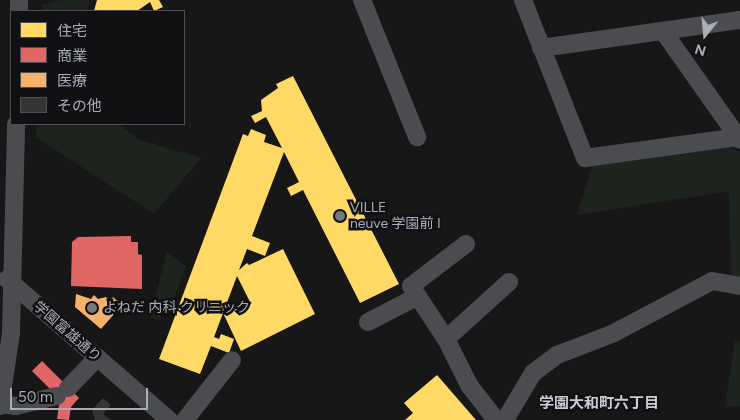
<!DOCTYPE html>
<html>
<head>
<meta charset="utf-8">
<style>
  body { margin:0 }
  #map { position:relative; width:740px; height:420px; overflow:hidden; background:#171717; font-family:Figtree,"Noto Sans JP",sans-serif }
  div>[style] { position:absolute }
  [style*='--x'] { left:calc(var(--x)*1px); top:calc(var(--y)*1px); width:calc(var(--w)*1px); rotate:calc(var(--a)*1deg) }
  .green>* { inset:0; background:#1d241e }
  .homes>* { inset:0; background:#ffd966 }
  .shops>* { inset:0; background:#e06666 }
  .health>* { inset:0; background:#f6b26b }
  .building>* { inset:0; background:#353536 }
  .minor>* { height:18px; margin:-9px; padding:0 9px; transform-origin:9px; border-radius:9px; background:#4b4c50 }
  .dots>* { width:14px; height:14px; translate:-50% -50%; box-sizing:border-box; border:2px solid #111113; border-radius:50% }
  span { translate:-50% -50%; white-space:nowrap; text-align:center; line-height:1.15; -webkit-text-stroke:5px #111113; paint-order:stroke }
  .poi-label { font-size:14px; color:#a8adb8 }
  .left { translate:0 -50%; text-align:left }
  .street-label { font-size:14px; color:#a8adb8 }
  .neighbourhood-label { font-size:15px; color:#c9ccd4; font-weight:700 }
  .legend { position:absolute; left:10px; top:10px; width:175px; height:115px; box-sizing:border-box; background:#111113; border:1px solid #4d4f55; margin:0; padding:6px 9px; list-style:none; font-size:15px; color:#a8adb8 }
  .legend li { display:flex; align-items:center; gap:10px; height:25px }
  .legend b { width:25px; border:1px solid #4d4f55 }
  .north { position:absolute; left:680px; top:10px; width:50px; height:50px; -webkit-text-stroke:4px #111113; paint-order:stroke; rotate:197deg; font-size:14px; font-weight:700; line-height:20px; text-align:center; color:#a8adb8 }
  .north::after { content:''; display:block; margin:auto; width:18px; height:22px; background:#a8adb8; clip-path:polygon(50% 0,100% 100%,50% 72%,0 100%) }
  .scale { position:absolute; left:10px; top:388px; width:138px; height:22px; box-sizing:border-box; border:2px solid #a8adb8; border-top:0; padding-left:6px; font-size:15px; line-height:18px; white-space:nowrap; color:#a8adb8; -webkit-text-stroke:4px #111113; paint-order:stroke }
</style>
</head>
<body>
<div id="map">
  <div class="green">
    <div style="clip-path:polygon(61px 0,90px 0,86px 11px,43px 11px,41px 5px)"></div>
    <div style="clip-path:polygon(37px 124px,118px 124px,140px 140px,201px 158px,154px 214px,36px 137px)"></div>
    <div style="clip-path:polygon(729px 147px,740px 152px,740px 280px,731px 279px,729px 191px,577px 215px,592px 166px)"></div>
    <div style="clip-path:polygon(167px 252px,186px 266px,171px 307px,163px 304px,160px 320px,150px 318px)"></div>
    <div style="clip-path:polygon(735px 341px,740px 342px,740px 406px,725px 407px)"></div>
  </div>
  <div class="homes">
    <div style="clip-path:polygon(97px 0,159px 0,163px 7px,154px 11px,150px 2px,137px 11px,94px 11px)"></div>
    <div style="clip-path:polygon(293px 76px,399px 284px,360px 303px,303px 190px,291px 196px,287px 188px,299px 182px,284px 152px,252px 236px,270px 243px,265px 256px,247px 249px,239px 270px,247px 263px,249px 265px,283px 249px,315px 314px,241px 351px,224px 315px,250px 302px,237px 276px,214px 337px,219px 339px,221px 334px,234px 339px,229px 353px,211px 346px,200px 374px,159px 359px,243px 134px,248px 136px,251px 129px,266px 135px,264px 142px,282px 148px,266px 117px,255px 123px,251px 116px,262px 111px,261px 100px,278px 88px,276px 84px)"></div>
    <div style="clip-path:polygon(437px 375px,476px 420px,405px 420px,413px 413px,404px 403px)"></div>
  </div>
  <div class="shops">
    <div style="clip-path:polygon(131px 236px,131px 242px,138px 242px,138px 254px,142px 255px,142px 289px,71px 286px,72px 242px,78px 237px)"></div>
    <div style="clip-path:polygon(42px 361px,79px 398px,71px 407px,69px 420px,57px 419px,60px 399px,32px 371px)"></div>
  </div>
  <div class="health">
    <div style="clip-path:polygon(76px 294px,91px 299px,94px 295px,98px 299px,106px 297px,110px 301px,113px 297px,122px 305px,101px 329px,75px 307px)"></div>
  </div>
  <div class="building">
    <div style="clip-path:polygon(103px 398px,111px 405px,103px 414px,111px 420px,95px 420px,92px 410px)"></div>
  </div>
  <div class="minor">
    <div style="--x:362;--y:0;--w:148;--a:68.1"></div>
    <div style="--x:523;--y:0;--w:170;--a:68.6"></div>
    <div style="--x:585;--y:158;--w:154;--a:-7.8"></div>
    <div style="--x:19;--y:11;--w:11;--a:-90"></div>
    <div style="--x:663;--y:31;--w:133;--a:54.8"></div>
    <div style="--x:541;--y:48;--w:201;--a:-8"></div>
    <div style="--x:466;--y:244;--w:69;--a:142.6"></div>
    <div style="--x:411;--y:286;--w:64;--a:56.6"></div>
    <div style="--x:446;--y:339;--w:51;--a:63.4"></div>
    <div style="--x:469;--y:385;--w:44;--a:52.4"></div>
    <div style="--x:7;--y:279;--w:215;--a:41"></div>
    <div style="--x:368;--y:322;--w:56;--a:-27.5"></div>
    <div style="--x:446;--y:339;--w:85;--a:-42.1"></div>
    <div style="--x:68;--y:388;--w:42;--a:-46"></div>
    <div style="--x:0;--y:404;--w:16;--a:7"></div>
    <div style="--x:16;--y:406;--w:42;--a:-13.7"></div>
    <div style="--x:0;--y:406;--w:74;--a:-81.4"></div>
    <div style="--x:11;--y:333;--w:209;--a:-88.6"></div>
    <div style="--x:185;--y:420;--w:76;--a:-51.9"></div>
    <div style="--x:505;--y:420;--w:55;--a:-59.2"></div>
    <div style="--x:533;--y:373;--w:30;--a:-37"></div>
    <div style="--x:557;--y:355;--w:59;--a:-20.9"></div>
    <div style="--x:612;--y:334;--w:113;--a:-27.9"></div>
    <div style="--x:712;--y:281;--w:28;--a:10"></div>
  </div>
  <div class="dots">
    <div style="left:340px;top:216px;background:#757880"></div>
    <div style="left:92px;top:308px;background:#757880"></div>
  </div>
  <div class="poi-label">
    <span class="left" style="left:350px;top:216px">VILLE<br>neuve 学園前 I</span>
    <span class="left" style="left:103px;top:308px">よねだ 内科 クリニック</span>
  </div>
  <div class="street-label">
    <span style="left:67px;top:332px;rotate:41deg">学園富雄通り</span>
  </div>
  <div class="neighbourhood-label">
    <span style="left:599px;top:404px">学園大和町六丁目</span>
  </div>
  <ul class="legend">
  <li><b style="height:14px;background:#ffd966"></b>住宅</li>
  <li><b style="height:14px;background:#e06666"></b>商業</li>
  <li><b style="height:14px;background:#f6b26b"></b>医療</li>
  <li><b style="height:14px;background:#353536"></b>その他</li>
  </ul>
  <div class="north">N</div>
  <div class="scale">50 m</div>
</div>
</body>
</html>
